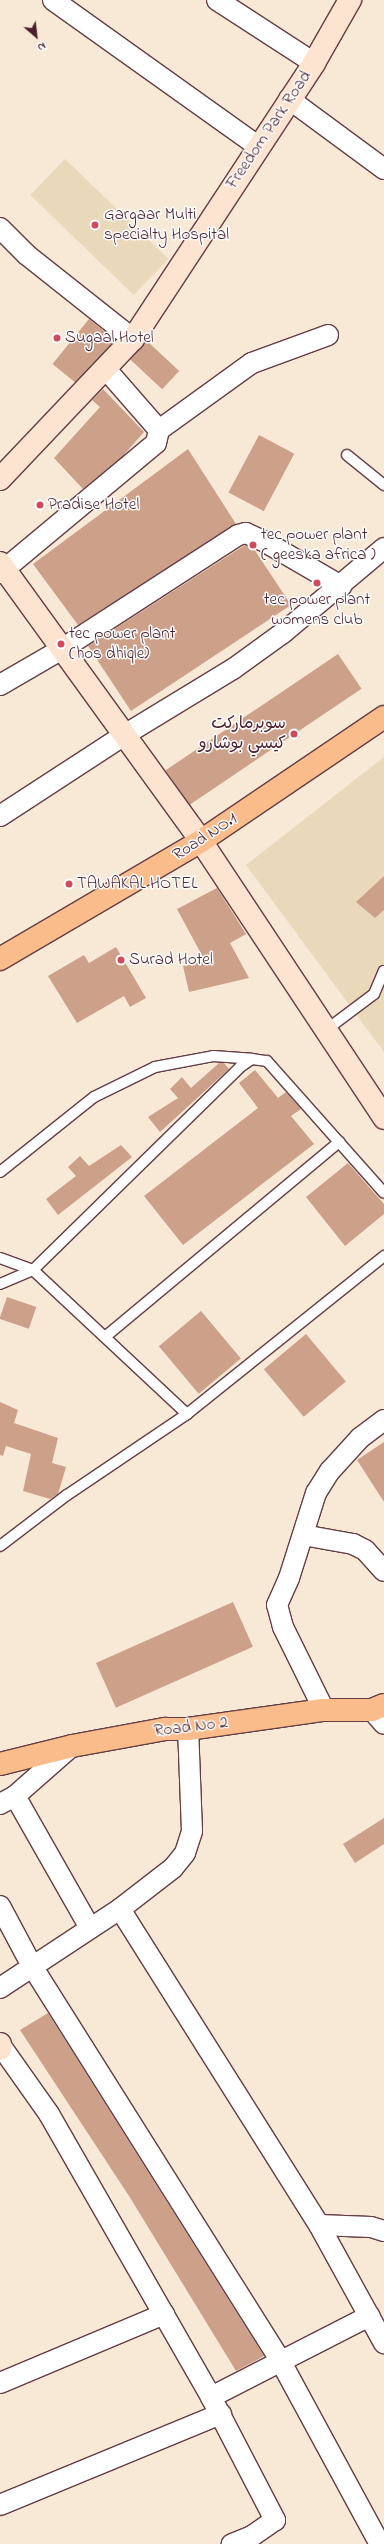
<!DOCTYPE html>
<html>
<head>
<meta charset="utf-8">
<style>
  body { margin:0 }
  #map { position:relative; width:384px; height:2544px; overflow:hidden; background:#f8e9d6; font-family:"Indie Flower","Playpen Sans Arabic",sans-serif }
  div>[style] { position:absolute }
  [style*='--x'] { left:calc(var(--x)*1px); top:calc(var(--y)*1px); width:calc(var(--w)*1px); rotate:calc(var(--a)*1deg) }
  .built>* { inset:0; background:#ead8ba; transform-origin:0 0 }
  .building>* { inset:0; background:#cda08a; transform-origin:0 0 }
  .roads { filter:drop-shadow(1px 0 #643d45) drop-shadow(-1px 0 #643d45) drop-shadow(0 1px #643d45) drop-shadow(0 -1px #643d45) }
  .lane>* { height:10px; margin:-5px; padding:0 5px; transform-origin:5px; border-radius:5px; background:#fff }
  .street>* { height:20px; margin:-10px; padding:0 10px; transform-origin:10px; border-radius:10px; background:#fff }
  .secondary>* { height:22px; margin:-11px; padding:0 11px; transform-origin:11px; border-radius:11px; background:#fde4d0 }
  .primary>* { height:22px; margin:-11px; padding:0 11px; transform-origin:11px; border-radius:11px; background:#f9bc8a }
  .highway>* { height:22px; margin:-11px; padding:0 11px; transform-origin:11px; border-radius:11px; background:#f9bc8a }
  .dots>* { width:11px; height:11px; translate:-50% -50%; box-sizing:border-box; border:2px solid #fff; border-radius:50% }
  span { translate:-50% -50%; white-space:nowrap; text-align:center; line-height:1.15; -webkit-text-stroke:3px #fff; paint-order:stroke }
  .street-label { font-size:17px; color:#4a1f2b }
  .poi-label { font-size:17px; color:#4a1f2b }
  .left { translate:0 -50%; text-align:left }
  .right { translate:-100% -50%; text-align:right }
  .north { position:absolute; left:16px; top:16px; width:40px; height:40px; -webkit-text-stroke:3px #fff; paint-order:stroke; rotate:152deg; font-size:11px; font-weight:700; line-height:16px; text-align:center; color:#4a1f2b }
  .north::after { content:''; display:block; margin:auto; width:14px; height:18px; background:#4a1f2b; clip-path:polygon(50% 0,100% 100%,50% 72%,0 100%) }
</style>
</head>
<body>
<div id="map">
  <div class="built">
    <div style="left:65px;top:159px;width:144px;height:50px;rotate:44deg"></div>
    <div style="clip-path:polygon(384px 757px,384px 1052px,246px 865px)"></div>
  </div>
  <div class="building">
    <div style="left:89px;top:319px;width:33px;height:58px;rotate:39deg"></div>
    <div style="left:147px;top:341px;width:44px;height:25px;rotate:43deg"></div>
    <div style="clip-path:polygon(103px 389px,144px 432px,122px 457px,83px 489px,54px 458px,100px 407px,92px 400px)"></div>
    <div style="left:259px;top:435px;width:40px;height:65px;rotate:28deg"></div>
    <div style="clip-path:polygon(188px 449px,236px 524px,78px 625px,33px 564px)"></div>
    <div style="clip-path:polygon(245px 545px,254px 549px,291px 605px,131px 711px,88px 646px)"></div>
    <div style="left:338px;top:654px;width:42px;height:208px;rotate:56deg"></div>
    <div style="clip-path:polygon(384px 876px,384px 910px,375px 918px,356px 902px)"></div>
    <div style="clip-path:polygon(217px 888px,246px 934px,230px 943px,249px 978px,189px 992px,183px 966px,205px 961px,177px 909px)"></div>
    <div style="clip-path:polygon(116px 947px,146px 998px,130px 1007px,124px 996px,77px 1023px,48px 976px,84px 955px,89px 963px)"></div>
    <div style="clip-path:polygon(219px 1063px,224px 1063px,229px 1069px,160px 1132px,148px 1117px,178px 1098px,170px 1089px,182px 1077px,191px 1088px)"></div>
    <div style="clip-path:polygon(255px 1070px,278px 1098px,286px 1092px,301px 1109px,291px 1116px,314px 1144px,183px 1245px,144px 1196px,258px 1108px,239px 1083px)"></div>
    <div style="clip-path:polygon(121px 1145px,132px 1157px,58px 1215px,46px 1199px,76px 1176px,68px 1167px,80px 1156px,89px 1166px)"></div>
    <div style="clip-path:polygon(348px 1163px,384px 1204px,384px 1214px,345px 1246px,306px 1197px)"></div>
    <div style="left:7px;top:1297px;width:31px;height:23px;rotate:19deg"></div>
    <div style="left:201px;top:1311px;width:62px;height:55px;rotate:50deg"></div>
    <div style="left:306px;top:1334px;width:62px;height:55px;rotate:50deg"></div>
    <div style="clip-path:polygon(0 1402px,18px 1410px,14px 1423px,58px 1438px,52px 1463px,66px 1467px,58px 1494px,50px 1499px,23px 1491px,31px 1454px,6px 1446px,3px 1456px,0 1455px)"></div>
    <div style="clip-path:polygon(384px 1442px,384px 1502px,357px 1460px)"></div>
    <div style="left:233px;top:1602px;width:49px;height:150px;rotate:66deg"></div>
    <div style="clip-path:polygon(384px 1818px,384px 1844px,355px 1863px,343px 1844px)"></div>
    <div style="clip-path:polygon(48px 2013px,264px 2356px,255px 2361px,236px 2371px,129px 2196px,20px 2030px)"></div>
  </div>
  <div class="roads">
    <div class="lane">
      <div style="--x:347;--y:455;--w:48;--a:39"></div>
      <div style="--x:326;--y:1030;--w:60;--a:-36.9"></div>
      <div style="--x:374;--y:994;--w:25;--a:-67"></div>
      <div style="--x:0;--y:1172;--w:120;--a:-38.6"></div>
      <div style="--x:94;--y:1097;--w:68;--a:-26.2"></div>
      <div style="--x:155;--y:1067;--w:59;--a:-10.7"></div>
      <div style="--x:213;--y:1056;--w:39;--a:4"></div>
      <div style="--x:0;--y:1258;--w:35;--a:20"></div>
      <div style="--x:33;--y:1270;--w:211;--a:43.1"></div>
      <div style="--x:0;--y:1284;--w:36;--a:-23"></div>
      <div style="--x:33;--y:1270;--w:290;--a:-44.4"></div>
      <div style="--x:240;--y:1067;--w:14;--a:-34"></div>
      <div style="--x:252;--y:1059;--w:15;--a:8"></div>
      <div style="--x:267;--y:1061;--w:176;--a:48.4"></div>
      <div style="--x:105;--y:1337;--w:305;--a:-39.8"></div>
      <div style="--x:0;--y:1546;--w:84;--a:-37.3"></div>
      <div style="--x:67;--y:1495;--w:145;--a:-34"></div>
      <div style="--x:187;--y:1414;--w:253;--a:-38.7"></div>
    </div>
    <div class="street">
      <div style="--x:53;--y:0;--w:252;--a:35.5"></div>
      <div style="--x:217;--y:0;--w:116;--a:33"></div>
      <div style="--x:289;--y:99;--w:118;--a:36.4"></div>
      <div style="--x:0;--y:228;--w:38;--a:45"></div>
      <div style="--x:27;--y:255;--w:135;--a:38.4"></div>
      <div style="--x:159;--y:430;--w:115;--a:-35.8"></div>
      <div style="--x:252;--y:363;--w:81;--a:-20.2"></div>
      <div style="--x:0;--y:573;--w:203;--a:-39.8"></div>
      <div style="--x:156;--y:443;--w:13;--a:-77"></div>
      <div style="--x:159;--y:430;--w:82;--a:-131.1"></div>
      <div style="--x:0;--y:685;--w:72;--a:-30.1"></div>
      <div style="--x:62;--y:649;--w:210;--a:-32.9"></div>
      <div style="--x:238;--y:535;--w:8;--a:-14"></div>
      <div style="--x:246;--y:533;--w:23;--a:25"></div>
      <div style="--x:267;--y:543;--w:86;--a:30.2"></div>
      <div style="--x:0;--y:816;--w:150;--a:-33.1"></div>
      <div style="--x:126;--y:734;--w:125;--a:-31.3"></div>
      <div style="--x:233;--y:669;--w:62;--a:-35.8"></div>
      <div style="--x:283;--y:633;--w:132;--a:-40.1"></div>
      <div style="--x:303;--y:1535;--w:51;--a:10.2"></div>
      <div style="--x:353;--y:1544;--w:13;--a:27"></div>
      <div style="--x:365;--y:1550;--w:28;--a:48"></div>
      <div style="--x:324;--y:1710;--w:93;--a:-116.3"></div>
      <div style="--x:283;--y:1627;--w:23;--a:-105"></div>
      <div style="--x:277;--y:1605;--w:30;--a:-66"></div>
      <div style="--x:289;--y:1578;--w:89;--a:-72.4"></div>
      <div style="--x:316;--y:1493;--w:26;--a:-58"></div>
      <div style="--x:330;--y:1471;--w:45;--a:-47.7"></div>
      <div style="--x:360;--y:1438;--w:30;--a:-37"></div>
      <div style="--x:372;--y:1710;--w:18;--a:49"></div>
      <div style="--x:15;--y:1796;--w:152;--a:60.4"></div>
      <div style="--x:0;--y:1804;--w:17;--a:-28"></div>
      <div style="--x:15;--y:1796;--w:76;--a:-41.3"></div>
      <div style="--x:0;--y:1906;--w:68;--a:61.9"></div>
      <div style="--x:32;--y:1966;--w:468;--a:57.8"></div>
      <div style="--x:281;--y:2362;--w:207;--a:61.5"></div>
      <div style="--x:120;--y:1909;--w:373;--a:57.8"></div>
      <div style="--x:319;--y:2225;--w:135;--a:61.2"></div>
      <div style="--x:0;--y:1988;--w:144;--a:-33.4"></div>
      <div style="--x:120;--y:1909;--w:67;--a:-37.7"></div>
      <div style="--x:173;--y:1868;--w:19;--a:-51"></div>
      <div style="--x:185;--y:1853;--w:23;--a:-72"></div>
      <div style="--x:192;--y:1831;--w:102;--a:-92.2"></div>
      <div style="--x:1;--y:2046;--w:83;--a:54.8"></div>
      <div style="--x:49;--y:2114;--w:326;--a:60.2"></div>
      <div style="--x:211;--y:2397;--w:139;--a:62.5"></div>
      <div style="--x:275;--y:2520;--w:28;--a:145"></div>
      <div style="--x:252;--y:2536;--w:22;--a:158"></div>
      <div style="--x:319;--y:2225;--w:52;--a:2.2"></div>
      <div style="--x:371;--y:2227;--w:14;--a:17"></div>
      <div style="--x:0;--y:2383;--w:178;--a:-22.8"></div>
      <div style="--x:211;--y:2397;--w:178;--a:-27.1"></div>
      <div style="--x:0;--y:2505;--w:239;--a:-22.4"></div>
    </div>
    <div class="secondary">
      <div style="--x:0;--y:479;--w:193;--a:-46.5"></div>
      <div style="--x:133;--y:339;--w:330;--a:-56.7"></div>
      <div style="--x:314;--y:63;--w:73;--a:-60.3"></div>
      <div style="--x:0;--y:563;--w:343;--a:54.1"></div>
      <div style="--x:201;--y:841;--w:332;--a:56.5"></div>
      <div style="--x:0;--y:2044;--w:5;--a:90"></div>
    </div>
    <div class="primary">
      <div style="--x:0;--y:1764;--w:74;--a:-14"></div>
      <div style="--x:72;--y:1746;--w:95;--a:-10.4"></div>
      <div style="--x:165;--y:1729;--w:23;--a:0"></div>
      <div style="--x:188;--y:1729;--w:137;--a:-8"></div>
      <div style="--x:324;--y:1710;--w:48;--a:0"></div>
      <div style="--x:372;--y:1710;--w:13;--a:-23"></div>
    </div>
    <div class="highway">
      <div style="--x:0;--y:959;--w:233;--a:-30.4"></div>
      <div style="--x:201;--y:841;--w:221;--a:-34.1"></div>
    </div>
  </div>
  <div class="dots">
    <div style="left:95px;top:225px;background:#d1495b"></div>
    <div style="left:57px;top:338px;background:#d1495b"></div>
    <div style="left:40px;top:505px;background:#d1495b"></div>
    <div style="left:253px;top:545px;background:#d1495b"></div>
    <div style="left:317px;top:583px;background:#d1495b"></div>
    <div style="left:61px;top:644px;background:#d1495b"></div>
    <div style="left:294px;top:734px;background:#d1495b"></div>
    <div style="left:69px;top:884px;background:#d1495b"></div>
    <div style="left:121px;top:960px;background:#d1495b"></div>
  </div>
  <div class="street-label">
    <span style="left:269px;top:130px;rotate:-56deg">Freedom Park Road</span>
    <span style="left:205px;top:837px;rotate:-33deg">Road NO.1</span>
    <span style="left:191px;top:1727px;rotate:-7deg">Road No 2</span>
  </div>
  <div class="poi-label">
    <span class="left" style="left:104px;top:225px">Gargaar Multi<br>specialty Hospital</span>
    <span class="left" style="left:65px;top:338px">Sugaal Hotel</span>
    <span class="left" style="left:48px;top:505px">Pradise Hotel</span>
    <span class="left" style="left:261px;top:545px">tec power plant<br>( geeska africa )</span>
    <span style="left:317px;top:610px">tec power plant<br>womens club</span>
    <span class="left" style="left:69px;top:644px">tec power plant<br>(hos dhiqle)</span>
    <span class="right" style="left:286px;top:734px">سوبرماركت<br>كيسي بوشارو</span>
    <span class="left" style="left:77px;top:884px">TAWAKAL HOTEL</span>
    <span class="left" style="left:129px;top:960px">Surad Hotel</span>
  </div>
  <div class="north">N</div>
</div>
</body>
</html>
